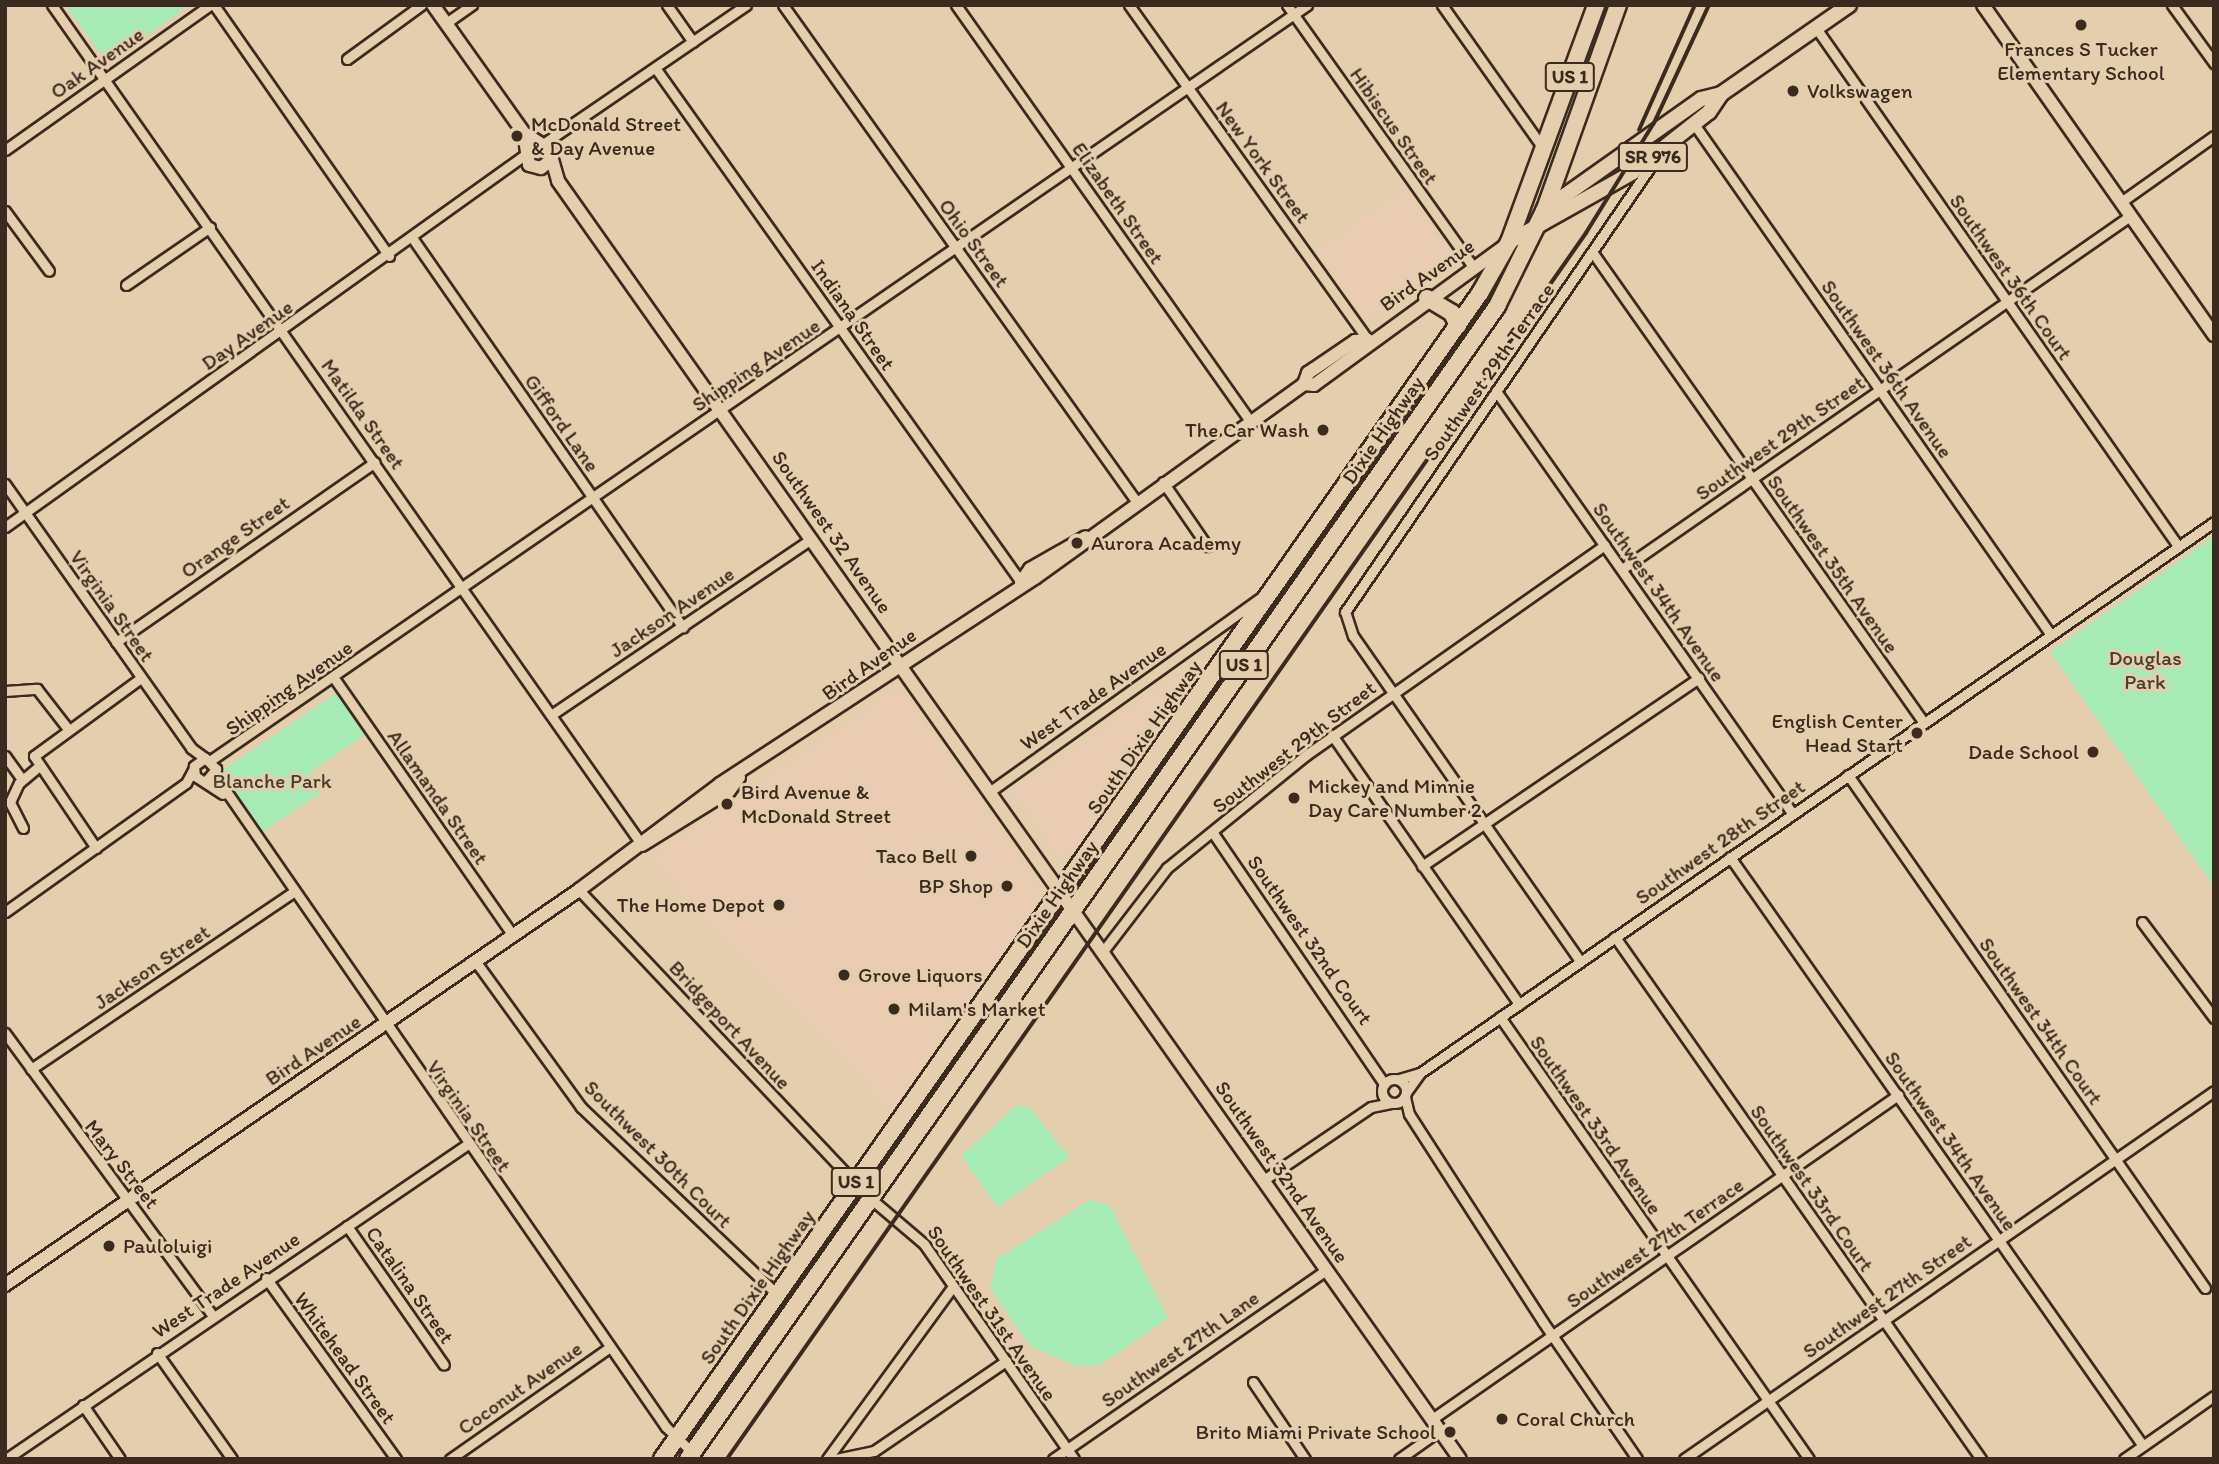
<!DOCTYPE html>
<html>
<head>
<meta charset="utf-8">
<style>
  body { margin:0 }
  #map { position:relative; width:2219px; height:1464px; overflow:hidden; background:#e4cead; font-family:Itim,sans-serif }
  div>[style] { position:absolute }
  [style*='--x'] { left:calc(var(--x)*1px); top:calc(var(--y)*1px); width:calc(var(--w)*1px); rotate:calc(var(--a)*1deg) }
  .built>* { inset:0; background:#eaccb3; transform-origin:0 0 }
  .green>* { inset:0; background:#a6eab6 }
  .roads { filter:drop-shadow(2px 0 #3b2a1e) drop-shadow(-2px 0 #3b2a1e) drop-shadow(0 2px #3b2a1e) drop-shadow(0 -2px #3b2a1e) }
  .street>* { height:9px; margin:-4.5px; padding:0 4.5px; transform-origin:4.5px; border-radius:4.5px; background:#e4cead }
  .street>.ring { margin:-4.5px; padding:0; box-sizing:content-box; background:none; border:9px solid #e4cead; border-radius:50% }
  .secondary>* { height:12px; margin:-6px; padding:0 6px; transform-origin:6px; border-radius:6px; background:#e4cead }
  .primary>* { height:14px; margin:-7px; padding:0 7px; transform-origin:7px; border-radius:7px; background:#e4cead }
  .highway>* { height:16px; margin:-8px; padding:0 8px; transform-origin:8px; border-radius:8px; background:#e4cead }
  .rail>* { height:3.5px; margin:-1.75px; padding:0 1.75px; transform-origin:1.75px; border-radius:1.75px; background:#3b2a1e }
  .dots>* { width:19px; height:19px; translate:-50% -50%; box-sizing:border-box; border:4px solid #e4cead; border-radius:50% }
  span { translate:-50% -50%; white-space:nowrap; text-align:center; line-height:1.15; -webkit-text-stroke:6px #e4cead; paint-order:stroke }
  .shield-label span { padding:2px 5px; background:#e4cead; border:2px solid; border-radius:5px; -webkit-text-stroke-width:0 }
  .shield-label { font-size:19px; color:#3b2a1e; font-weight:700 }
  .poi-label { font-size:21px; color:#3b2a1e }
  .left { translate:0 -50%; text-align:left }
  .right { translate:-100% -50%; text-align:right }
  .street-label { font-size:21px; color:#3b2a1e }
  .park-label { font-size:21px; color:#463d2d }
  .frame { position:absolute; inset:0; border:7px solid #3b2a1e; pointer-events:none }
</style>
</head>
<body>
<div id="map">
  <div class="built">
    <div style="left:1405px;top:191px;width:84px;height:105px;rotate:56deg"></div>
    <div style="clip-path:polygon(1209px 656px,1076px 852px,1056px 853px,1015px 790px)"></div>
    <div style="clip-path:polygon(896px 691px,905px 695px,1043px 893px,1001px 960px,984px 972px,955px 1013px,894px 1112px,651px 859px)"></div>
  </div>
  <div class="green">
    <div style="clip-path:polygon(65px 5px,189px 5px,113px 59px,102px 56px)"></div>
    <div style="clip-path:polygon(2214px 536px,2214px 887px,2050px 652px)"></div>
    <div style="clip-path:polygon(336px 693px,364px 735px,309px 773px,321px 792px,259px 834px,218px 773px)"></div>
    <div style="clip-path:polygon(1016px 1105px,1029px 1107px,1069px 1157px,997px 1207px,961px 1156px)"></div>
    <div style="clip-path:polygon(1089px 1200px,1109px 1205px,1168px 1318px,1100px 1365px,1076px 1366px,1030px 1346px,990px 1289px,996px 1259px)"></div>
  </div>
  <div class="roads">
    <div class="street">
      <div style="--x:52;--y:5;--w:1026;--a:54.92"></div>
      <div style="--x:214;--y:5;--w:306;--a:55.1"></div>
      <div style="--x:667;--y:5;--w:45;--a:54.9"></div>
      <div style="--x:783;--y:5;--w:609;--a:54.56"></div>
      <div style="--x:956;--y:5;--w:509;--a:54.75"></div>
      <div style="--x:1129;--y:5;--w:412;--a:54.5"></div>
      <div style="--x:1287;--y:5;--w:321;--a:54.6"></div>
      <div style="--x:1442;--y:5;--w:175;--a:54.8"></div>
      <div style="--x:2172;--y:5;--w:72;--a:54.1"></div>
      <div style="--x:446;--y:23;--w:32;--a:-35"></div>
      <div style="--x:1816;--y:28;--w:632;--a:55.05"></div>
      <div style="--x:347;--y:59;--w:92;--a:-36.1"></div>
      <div style="--x:656;--y:69;--w:630;--a:54.57"></div>
      <div style="--x:1694;--y:124;--w:623;--a:55.06"></div>
      <div style="--x:543;--y:144;--w:246;--a:-34.4"></div>
      <div style="--x:5;--y:150;--w:251;--a:-35.3"></div>
      <div style="--x:2121;--y:202;--w:114;--a:-35.4"></div>
      <div style="--x:5;--y:211;--w:74;--a:53.7"></div>
      <div style="--x:413;--y:239;--w:473;--a:55.2"></div>
      <div style="--x:1593;--y:253;--w:575;--a:54.84"></div>
      <div style="--x:126;--y:285;--w:102;--a:-34.6"></div>
      <div style="--x:1496;--y:391;--w:515;--a:54.95"></div>
      <div style="--x:1163;--y:482;--w:78;--a:55.5"></div>
      <div style="--x:5;--y:484;--w:323;--a:54.8"></div>
      <div style="--x:191;--y:748;--w:17;--a:36"></div>
      <div style="--x:5;--y:527;--w:641;--a:-35.6"></div>
      <div style="--x:1622;--y:569;--w:619;--a:-34.79"></div>
      <div style="--x:116;--y:642;--w:315;--a:-34.8"></div>
      <div style="--x:334;--y:678;--w:314;--a:55.2"></div>
      <div style="--x:5;--y:691;--w:32;--a:-4"></div>
      <div style="--x:37;--y:689;--w:51;--a:52.2"></div>
      <div style="--x:551;--y:715;--w:315;--a:-34.1"></div>
      <div style="--x:1332;--y:735;--w:328;--a:55.2"></div>
      <div style="--x:5;--y:756;--w:29;--a:54"></div>
      <div style="--x:211;--y:760;--w:1331;--a:-34.56"></div>
      <div style="--x:215;--y:775;--w:793;--a:55.33"></div>
      <div style="--x:666;--y:1427;--w:36;--a:44"></div>
      <div style="--x:1848;--y:775;--w:625;--a:55.17"></div>
      <div style="--x:206;--y:781;--w:16;--a:-50"></div>
      <div style="--x:216;--y:769;--w:16;--a:-135"></div>
      <div style="--x:205;--y:758;--w:14;--a:144"></div>
      <div style="--x:194;--y:766;--w:10;--a:84"></div>
      <div style="--x:195;--y:776;--w:33;--a:33"></div>
      <div style="--x:992;--y:790;--w:333;--a:-35.6"></div>
      <div style="--x:23;--y:828;--w:29;--a:-117"></div>
      <div style="--x:10;--y:802;--w:21;--a:-65"></div>
      <div style="--x:19;--y:783;--w:26;--a:-40"></div>
      <div style="--x:1213;--y:833;--w:304;--a:55.7"></div>
      <div style="--x:96;--y:848;--w:111;--a:-124"></div>
      <div style="--x:34;--y:756;--w:132;--a:-36.1"></div>
      <div style="--x:1730;--y:857;--w:719;--a:54.96"></div>
      <div style="--x:1422;--y:866;--w:335;--a:-34.2"></div>
      <div style="--x:579;--y:890;--w:403;--a:46.7"></div>
      <div style="--x:5;--y:912;--w:222;--a:-35.5"></div>
      <div style="--x:186;--y:783;--w:15;--a:-62"></div>
      <div style="--x:2142;--y:922;--w:120;--a:53.1"></div>
      <div style="--x:1615;--y:937;--w:638;--a:54.96"></div>
      <div style="--x:1104;--y:950;--w:103;--a:-52.5"></div>
      <div style="--x:1167;--y:868;--w:179;--a:-39.1"></div>
      <div style="--x:1306;--y:755;--w:365;--a:-35.1"></div>
      <div style="--x:1580;--y:961;--w:396;--a:-124.9"></div>
      <div style="--x:1353;--y:636;--w:25;--a:-108"></div>
      <div style="--x:1345;--y:612;--w:559;--a:-55.57"></div>
      <div style="--x:476;--y:962;--w:179;--a:54.1"></div>
      <div style="--x:581;--y:1107;--w:271;--a:43.7"></div>
      <div style="--x:1500;--y:1017;--w:539;--a:55.04"></div>
      <div style="--x:5;--y:1033;--w:350;--a:53.7"></div>
      <div style="--x:31;--y:1069;--w:315;--a:-34"></div>
      <div class="ring" style="left:1382px;top:1079px;width:15px;height:15px"></div>
      <div style="--x:1399;--y:1079;--w:22;--a:-16"></div>
      <div style="--x:1420;--y:1073;--w:966;--a:-34.76"></div>
      <div style="--x:1407;--y:1091;--w:22;--a:-54"></div>
      <div style="--x:1405;--y:1097;--w:17;--a:77"></div>
      <div style="--x:1409;--y:1114;--w:247;--a:57.2"></div>
      <div style="--x:1543;--y:1322;--w:166;--a:55.5"></div>
      <div style="--x:1265;--y:1179;--w:128;--a:-34.2"></div>
      <div style="--x:1371;--y:1107;--w:20;--a:-11"></div>
      <div style="--x:870;--y:1198;--w:71;--a:40.4"></div>
      <div style="--x:924;--y:1244;--w:262;--a:55.1"></div>
      <div style="--x:347;--y:1226;--w:169;--a:55.1"></div>
      <div style="--x:266;--y:1278;--w:223;--a:54.3"></div>
      <div style="--x:157;--y:1353;--w:130;--a:54.7"></div>
      <div style="--x:1253;--y:1382;--w:93;--a:56"></div>
      <div style="--x:83;--y:1405;--w:65;--a:55.6"></div>
      <div style="--x:1432;--y:1419;--w:568;--a:-34.81"></div>
      <div style="--x:6;--y:1459;--w:559;--a:-34.29"></div>
      <div style="--x:450;--y:1459;--w:195;--a:-35"></div>
      <div style="--x:827;--y:1459;--w:214;--a:-53.9"></div>
      <div style="--x:836;--y:1459;--w:39;--a:-12"></div>
      <div style="--x:874;--y:1451;--w:160;--a:-34.3"></div>
      <div style="--x:1053;--y:1459;--w:333;--a:-34.7"></div>
      <div style="--x:1399;--y:1459;--w:50;--a:-35.3"></div>
      <div style="--x:1684;--y:1459;--w:645;--a:-34.77"></div>
      <div style="--x:2124;--y:1459;--w:110;--a:-35"></div>
    </div>
    <div class="secondary">
      <div style="--x:433;--y:5;--w:157;--a:54.6"></div>
      <div style="--x:524;--y:133;--w:30;--a:33"></div>
      <div style="--x:549;--y:149;--w:33;--a:74"></div>
      <div style="--x:558;--y:181;--w:1564;--a:54.79"></div>
      <div style="--x:1983;--y:5;--w:403;--a:55"></div>
      <div style="--x:524;--y:133;--w:32;--a:81"></div>
      <div style="--x:529;--y:165;--w:12;--a:14"></div>
      <div style="--x:541;--y:168;--w:13;--a:-39"></div>
      <div style="--x:1304;--y:384;--w:12;--a:-70"></div>
      <div style="--x:1308;--y:373;--w:57;--a:-34.2"></div>
      <div style="--x:1355;--y:341;--w:13;--a:-4"></div>
      <div style="--x:1021;--y:582;--w:16;--a:-55"></div>
      <div style="--x:1030;--y:569;--w:64;--a:-29.7"></div>
      <div style="--x:642;--y:845;--w:102;--a:-31.8"></div>
      <div style="--x:729;--y:791;--w:17;--a:-54"></div>
      <div style="--x:5;--y:1285;--w:697;--a:-34.53"></div>
      <div style="--x:579;--y:890;--w:176;--a:-36.9"></div>
      <div style="--x:720;--y:784;--w:376;--a:-33.2"></div>
      <div style="--x:1035;--y:578;--w:332;--a:-35.8"></div>
      <div style="--x:1304;--y:384;--w:10;--a:6"></div>
      <div style="--x:1314;--y:385;--w:238;--a:-36.1"></div>
    </div>
    <div class="primary">
      <div style="--x:1543;--y:211;--w:194;--a:-35.3"></div>
      <div style="--x:1701;--y:99;--w:21;--a:-14"></div>
      <div style="--x:1509;--y:242;--w:142;--a:-29.4"></div>
      <div style="--x:1633;--y:172;--w:97;--a:-38.3"></div>
      <div style="--x:1709;--y:112;--w:22;--a:-56"></div>
      <div style="--x:1721;--y:94;--w:156;--a:-34.8"></div>
    </div>
    <div class="highway">
      <div style="--x:1427;--y:298;--w:29;--a:31"></div>
      <div style="--x:1452;--y:313;--w:14;--a:65"></div>
      <div style="--x:662;--y:1459;--w:1424;--a:-54.95"></div>
      <div style="--x:1480;--y:293;--w:59;--a:-60.4"></div>
      <div style="--x:1509;--y:242;--w:252;--a:-69.8"></div>
      <div style="--x:688;--y:1459;--w:1409;--a:-54.94"></div>
      <div style="--x:1497;--y:306;--w:108;--a:-63.7"></div>
      <div style="--x:1545;--y:209;--w:217;--a:-70.3"></div>
    </div>
  </div>
  <div class="rail">
    <div style="--x:1639;--y:130;--w:137;--a:-65.9"></div>
    <div style="--x:727;--y:1459;--w:1497;--a:-54.98"></div>
    <div style="--x:1586;--y:233;--w:129;--a:-58.3"></div>
    <div style="--x:1654;--y:123;--w:130;--a:-65"></div>
  </div>
  <div class="dots">
    <div style="left:2081px;top:25px;background:#3b2a1e"></div>
    <div style="left:1793px;top:91px;background:#3b2a1e"></div>
    <div style="left:517px;top:136px;background:#3b2a1e"></div>
    <div style="left:1323px;top:430px;background:#3b2a1e"></div>
    <div style="left:1077px;top:543px;background:#3b2a1e"></div>
    <div style="left:1917px;top:733px;background:#3b2a1e"></div>
    <div style="left:2093px;top:752px;background:#3b2a1e"></div>
    <div style="left:1294px;top:798px;background:#3b2a1e"></div>
    <div style="left:727px;top:804px;background:#3b2a1e"></div>
    <div style="left:971px;top:856px;background:#3b2a1e"></div>
    <div style="left:1007px;top:886px;background:#3b2a1e"></div>
    <div style="left:779px;top:905px;background:#3b2a1e"></div>
    <div style="left:844px;top:975px;background:#3b2a1e"></div>
    <div style="left:894px;top:1009px;background:#3b2a1e"></div>
    <div style="left:109px;top:1246px;background:#3b2a1e"></div>
    <div style="left:1502px;top:1419px;background:#3b2a1e"></div>
    <div style="left:1450px;top:1432px;background:#3b2a1e"></div>
  </div>
  <div class="shield-label">
    <span style="left:1570px;top:77px">US 1</span>
    <span style="left:1653px;top:157px">SR 976</span>
    <span style="left:1244px;top:665px">US 1</span>
    <span style="left:856px;top:1182px">US 1</span>
  </div>
  <div class="poi-label">
    <span style="left:2081px;top:61px">Frances S Tucker<br>Elementary School</span>
    <span class="left" style="left:1807px;top:91px">Volkswagen</span>
    <span class="left" style="left:531px;top:136px">McDonald Street<br>&amp; Day Avenue</span>
    <span class="right" style="left:1309px;top:430px">The Car Wash</span>
    <span class="left" style="left:1091px;top:543px">Aurora Academy</span>
    <span class="right" style="left:1903px;top:733px">English Center<br>Head Start</span>
    <span class="right" style="left:2079px;top:752px">Dade School</span>
    <span class="left" style="left:1308px;top:798px">Mickey and Minnie<br>Day Care Number 2</span>
    <span class="left" style="left:741px;top:804px">Bird Avenue &amp;<br>McDonald Street</span>
    <span class="right" style="left:957px;top:856px">Taco Bell</span>
    <span class="right" style="left:993px;top:886px">BP Shop</span>
    <span class="right" style="left:765px;top:905px">The Home Depot</span>
    <span class="left" style="left:858px;top:975px">Grove Liquors</span>
    <span class="left" style="left:908px;top:1009px">Milam's Market</span>
    <span class="left" style="left:123px;top:1246px">Pauloluigi</span>
    <span class="left" style="left:1516px;top:1419px">Coral Church</span>
    <span class="right" style="left:1436px;top:1432px">Brito Miami Private School</span>
  </div>
  <div class="street-label">
    <span style="left:97px;top:63px;rotate:-35deg">Oak Avenue</span>
    <span style="left:1394px;top:126px;rotate:55deg">Hibiscus Street</span>
    <span style="left:1263px;top:162px;rotate:54deg">New York Street</span>
    <span style="left:1118px;top:203px;rotate:55deg">Elizabeth Street</span>
    <span style="left:974px;top:243px;rotate:54deg">Ohio Street</span>
    <span style="left:1427px;top:275px;rotate:-35deg">Bird Avenue</span>
    <span style="left:2011px;top:277px;rotate:55deg">Southwest 36th Court</span>
    <span style="left:853px;top:315px;rotate:55deg">Indiana Street</span>
    <span style="left:247px;top:335px;rotate:-35deg">Day Avenue</span>
    <span style="left:756px;top:365px;rotate:-34deg">Shipping Avenue</span>
    <span style="left:1887px;top:369px;rotate:55deg">Southwest 36th Avenue</span>
    <span style="left:1489px;top:372px;rotate:-55deg">Southwest 29th Terrace</span>
    <span style="left:363px;top:414px;rotate:55deg">Matilda Street</span>
    <span style="left:562px;top:423px;rotate:55deg">Gifford Lane</span>
    <span style="left:1383px;top:430px;rotate:-55deg">Dixie Highway</span>
    <span style="left:1780px;top:438px;rotate:-35deg">Southwest 29th Street</span>
    <span style="left:832px;top:532px;rotate:55deg">Southwest 32 Avenue</span>
    <span style="left:235px;top:537px;rotate:-35deg">Orange Street</span>
    <span style="left:1833px;top:564px;rotate:55deg">Southwest 35th Avenue</span>
    <span style="left:1659px;top:592px;rotate:55deg">Southwest 34th Avenue</span>
    <span style="left:112px;top:606px;rotate:55deg">Virginia Street</span>
    <span style="left:672px;top:612px;rotate:-34deg">Jackson Avenue</span>
    <span style="left:869px;top:664px;rotate:-35deg">Bird Avenue</span>
    <span style="left:289px;top:688px;rotate:-35deg">Shipping Avenue</span>
    <span style="left:1093px;top:696px;rotate:-35deg">West Trade Avenue</span>
    <span style="left:1144px;top:737px;rotate:-55deg">South Dixie Highway</span>
    <span style="left:1294px;top:747px;rotate:-38deg">Southwest 29th Street</span>
    <span style="left:438px;top:797px;rotate:55deg">Allamanda Street</span>
    <span style="left:1720px;top:842px;rotate:-35deg">Southwest 28th Street</span>
    <span style="left:1057px;top:894px;rotate:-55deg">Dixie Highway</span>
    <span style="left:1310px;top:940px;rotate:55deg">Southwest 32nd Court</span>
    <span style="left:152px;top:967px;rotate:-34deg">Jackson Street</span>
    <span style="left:2041px;top:1021px;rotate:55deg">Southwest 34th Court</span>
    <span style="left:730px;top:1025px;rotate:47deg">Bridgeport Avenue</span>
    <span style="left:313px;top:1050px;rotate:-34deg">Bird Avenue</span>
    <span style="left:469px;top:1116px;rotate:55deg">Virginia Street</span>
    <span style="left:1596px;top:1125px;rotate:55deg">Southwest 33rd Avenue</span>
    <span style="left:1951px;top:1141px;rotate:55deg">Southwest 34th Avenue</span>
    <span style="left:658px;top:1154px;rotate:45deg">Southwest 30th Court</span>
    <span style="left:122px;top:1164px;rotate:52deg">Mary Street</span>
    <span style="left:1282px;top:1172px;rotate:55deg">Southwest 32nd Avenue</span>
    <span style="left:1812px;top:1188px;rotate:55deg">Southwest 33rd Court</span>
    <span style="left:1655px;top:1243px;rotate:-35deg">Southwest 27th Terrace</span>
    <span style="left:226px;top:1285px;rotate:-34deg">West Trade Avenue</span>
    <span style="left:410px;top:1285px;rotate:55deg">Catalina Street</span>
    <span style="left:757px;top:1287px;rotate:-55deg">South Dixie Highway</span>
    <span style="left:1887px;top:1296px;rotate:-35deg">Southwest 27th Street</span>
    <span style="left:992px;top:1313px;rotate:55deg">Southwest 31st Avenue</span>
    <span style="left:1180px;top:1349px;rotate:-35deg">Southwest 27th Lane</span>
    <span style="left:345px;top:1358px;rotate:54deg">Whitehead Street</span>
    <span style="left:520px;top:1388px;rotate:-35deg">Coconut Avenue</span>
  </div>
  <div class="park-label">
    <span style="left:2145px;top:670px">Douglas<br>Park</span>
    <span style="left:272px;top:781px">Blanche Park</span>
  </div>
  <div class="frame"></div>
</div>
</body>
</html>
